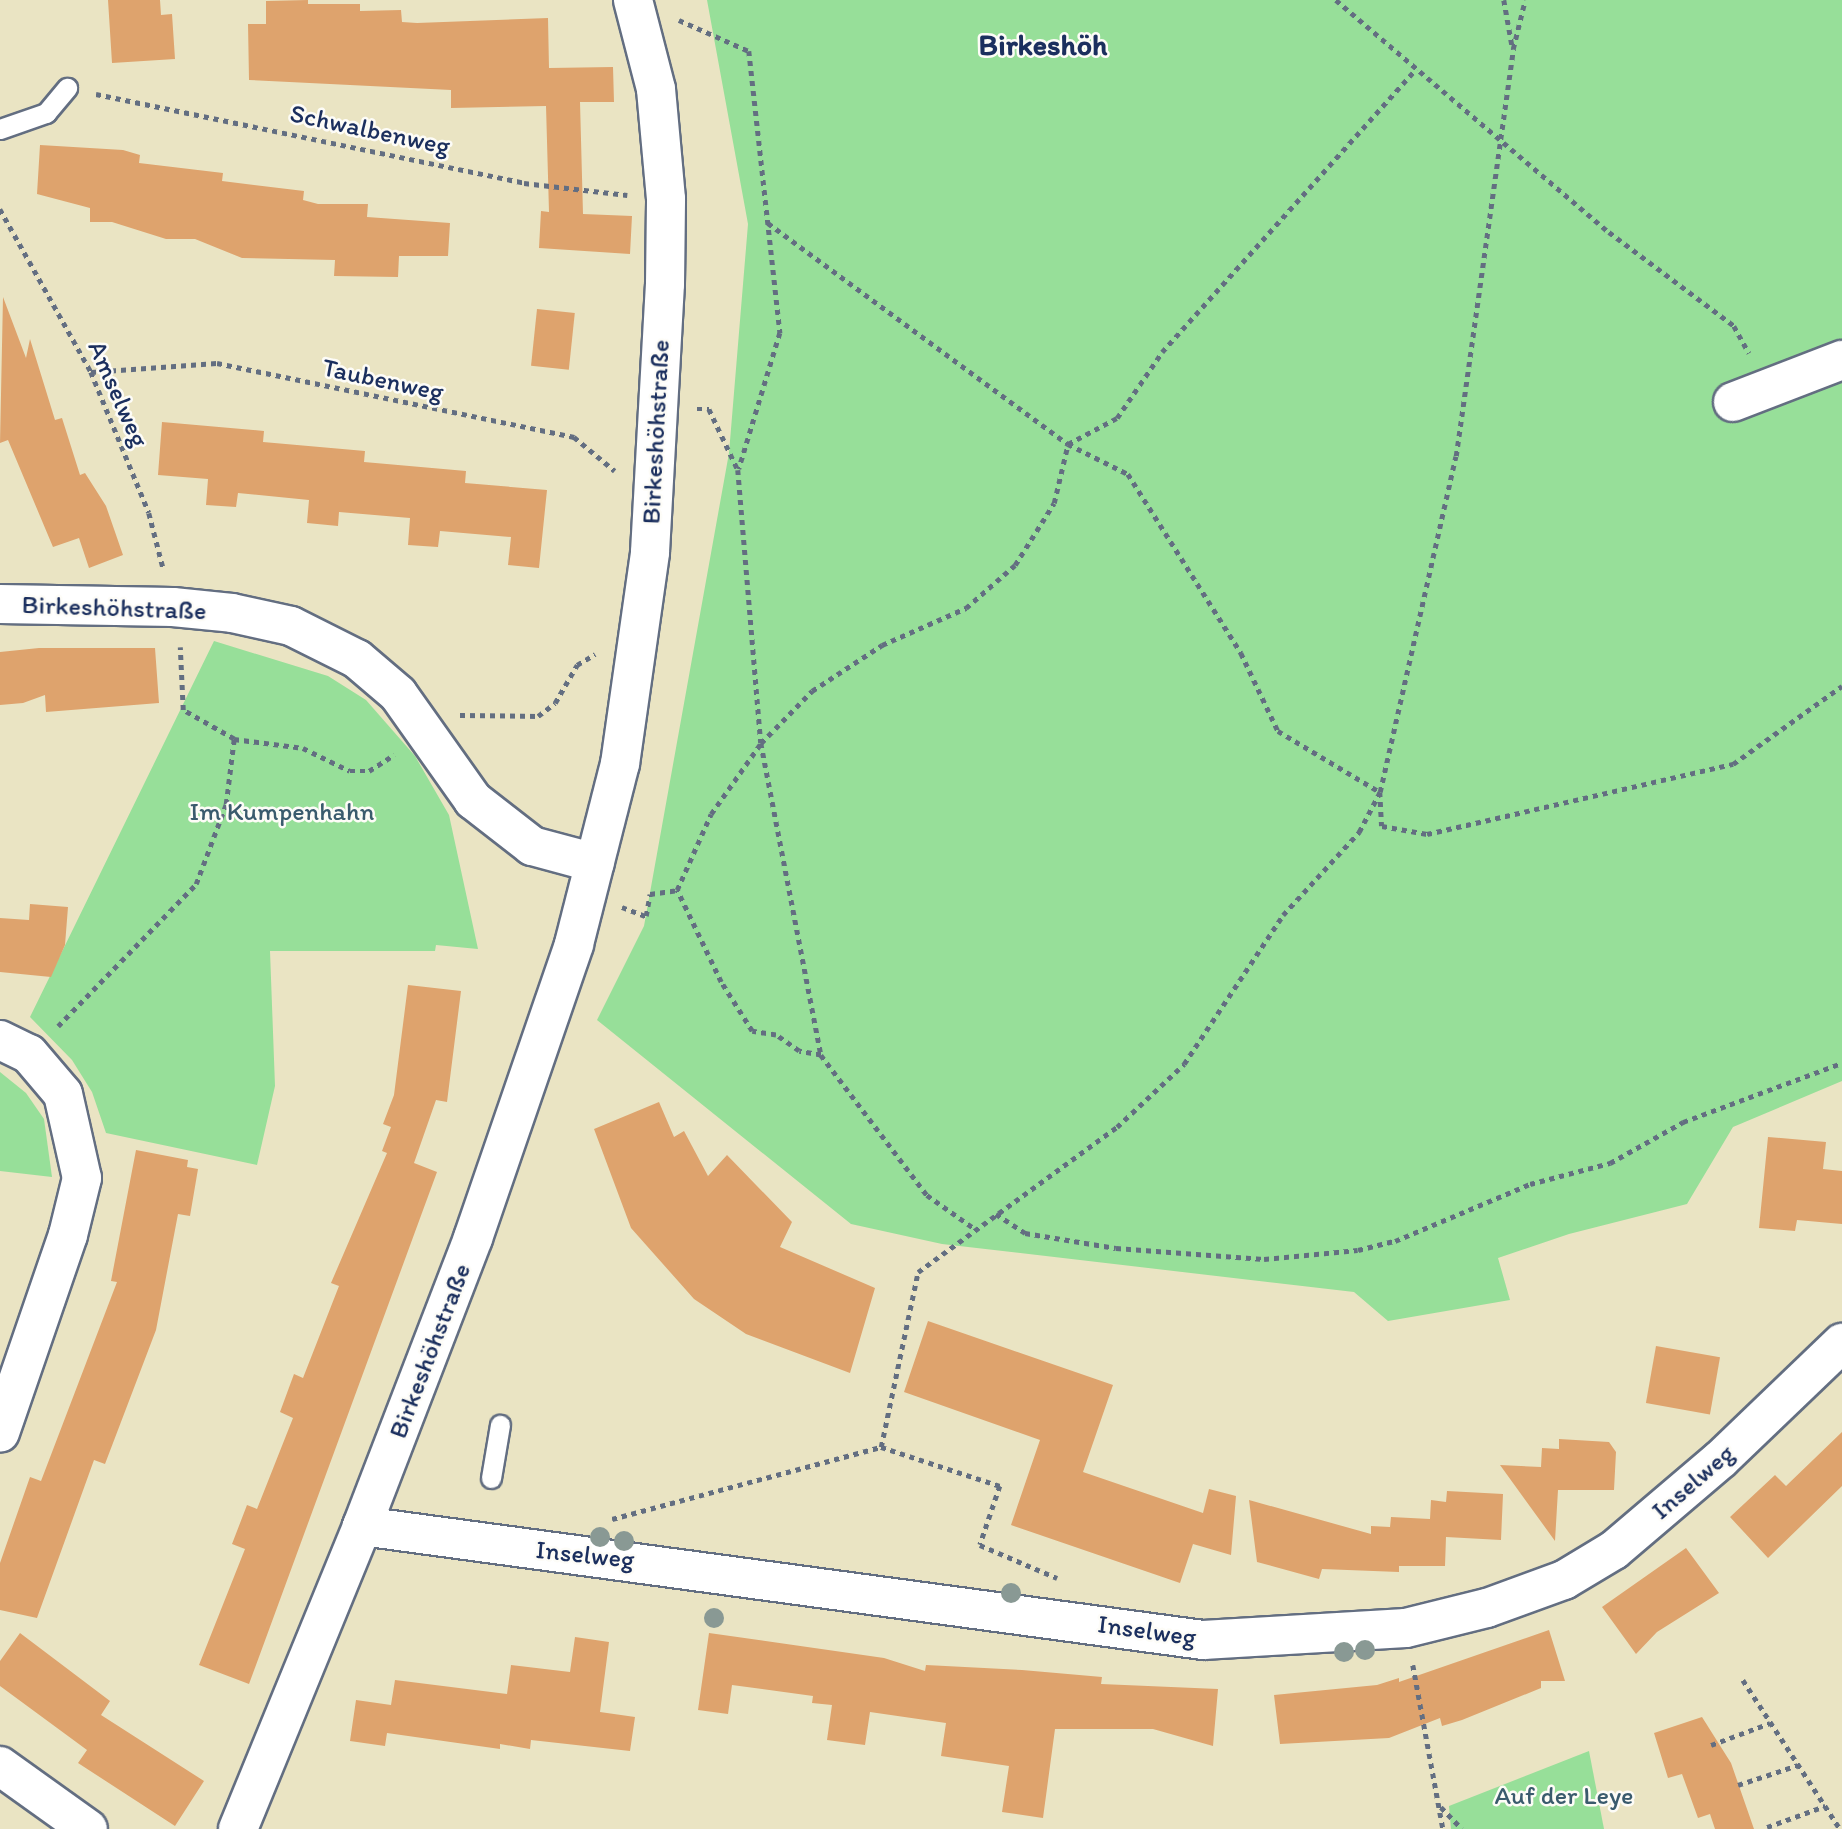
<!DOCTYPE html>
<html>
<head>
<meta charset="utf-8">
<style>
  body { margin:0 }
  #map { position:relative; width:1842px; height:1829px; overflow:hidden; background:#eae4c3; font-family:Itim,sans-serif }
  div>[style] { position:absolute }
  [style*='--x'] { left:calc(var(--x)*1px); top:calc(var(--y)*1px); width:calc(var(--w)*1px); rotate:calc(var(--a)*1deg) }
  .green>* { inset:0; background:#97df99 }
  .building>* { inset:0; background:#dea36d; transform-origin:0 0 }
  .path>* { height:4.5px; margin-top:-2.25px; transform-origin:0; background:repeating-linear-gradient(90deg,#636e81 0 5px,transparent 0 10px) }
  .roads { filter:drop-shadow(2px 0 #636e81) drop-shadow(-2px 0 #636e81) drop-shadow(0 2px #636e81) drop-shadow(0 -2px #636e81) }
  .lane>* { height:19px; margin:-9.5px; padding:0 9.5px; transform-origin:9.5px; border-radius:9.5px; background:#fff }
  .street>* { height:38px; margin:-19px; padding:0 19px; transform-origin:19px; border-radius:19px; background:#fff }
  .trees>* { width:20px; height:20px; margin:-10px; border-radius:50%; background:#899994 }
  span { translate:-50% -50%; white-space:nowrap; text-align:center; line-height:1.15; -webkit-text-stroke:5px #fdfcf7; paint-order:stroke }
  .street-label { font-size:26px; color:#1b2f5e }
  .park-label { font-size:26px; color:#3a5b6d }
  .quarter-label { font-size:30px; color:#1b2f5e; font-weight:700 }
</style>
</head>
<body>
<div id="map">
  <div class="green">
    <div style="clip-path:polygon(707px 0,1842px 0,1842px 1081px,1733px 1127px,1687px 1204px,1569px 1234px,1498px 1258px,1510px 1300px,1388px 1321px,1354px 1292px,942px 1244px,851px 1224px,597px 1020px,644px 926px,729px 453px,748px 224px)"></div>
    <div style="clip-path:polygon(214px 641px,328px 676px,366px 700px,415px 756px,449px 815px,478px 949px,436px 945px,435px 951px,270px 951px,275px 1086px,257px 1165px,106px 1133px,92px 1092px,72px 1060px,30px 1017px)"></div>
    <div style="clip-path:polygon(0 1072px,26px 1093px,44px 1119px,52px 1177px,0 1171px)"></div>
    <div style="clip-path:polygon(1589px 1751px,1604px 1829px,1451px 1829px,1449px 1806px)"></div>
  </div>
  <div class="building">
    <div style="clip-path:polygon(108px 0,160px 0,161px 15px,172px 14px,175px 59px,112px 63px)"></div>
    <div style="clip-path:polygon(308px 0,308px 4px,360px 4px,360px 11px,401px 10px,402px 22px,417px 23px,548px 18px,549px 68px,613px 67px,614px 102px,580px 102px,583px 214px,632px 216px,630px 254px,539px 248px,541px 211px,549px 212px,546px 106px,451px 108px,451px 90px,249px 80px,248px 24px,266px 24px,266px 1px)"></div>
    <div style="clip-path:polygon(40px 145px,123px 150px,140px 155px,139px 163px,223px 173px,222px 181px,304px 191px,303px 200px,318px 204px,368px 204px,367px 217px,450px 223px,448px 256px,399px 256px,398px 277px,334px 276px,335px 260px,242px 258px,195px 239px,166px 239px,112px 222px,90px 222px,90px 208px,37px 194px)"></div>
    <div style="clip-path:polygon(3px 297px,26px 358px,30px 339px,55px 420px,62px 418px,80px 475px,85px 473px,106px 506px,123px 555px,89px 568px,79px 538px,53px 547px,8px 440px,0 443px)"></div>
    <div style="left:537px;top:309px;width:38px;height:57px;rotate:6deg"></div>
    <div style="clip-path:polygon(162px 422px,264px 431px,263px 442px,365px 451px,364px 462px,466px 471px,465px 483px,547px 490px,539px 568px,508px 565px,511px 537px,440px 531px,438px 547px,408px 545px,410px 518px,339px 512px,338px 526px,307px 523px,309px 500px,238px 493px,236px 507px,206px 505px,208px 479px,158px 475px)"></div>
    <div style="clip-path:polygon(39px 648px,155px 648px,159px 703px,46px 712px,45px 695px,23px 703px,0 705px,0 652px)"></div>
    <div style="clip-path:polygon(30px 904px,68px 907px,65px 945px,51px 977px,0 972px,0 918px,29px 920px)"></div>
    <div style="clip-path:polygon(408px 985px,461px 991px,447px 1102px,436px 1100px,414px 1163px,437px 1172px,249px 1684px,199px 1665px,245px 1549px,232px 1544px,247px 1505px,257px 1509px,293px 1418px,280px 1412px,294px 1374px,303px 1378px,339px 1286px,331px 1283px,387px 1153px,382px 1151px,391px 1127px,383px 1124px,394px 1095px)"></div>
    <div style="clip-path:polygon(659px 1102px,674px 1137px,684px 1131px,708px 1176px,727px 1155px,792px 1222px,780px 1247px,875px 1288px,850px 1373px,746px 1334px,694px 1299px,631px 1228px,594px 1129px)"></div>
    <div style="clip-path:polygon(1768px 1137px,1826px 1142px,1823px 1169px,1842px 1171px,1842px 1224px,1797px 1220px,1795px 1231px,1759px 1228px)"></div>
    <div style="clip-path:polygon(136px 1150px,188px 1160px,187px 1167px,198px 1169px,190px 1216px,178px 1214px,156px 1330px,105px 1464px,94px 1460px,37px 1618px,0 1610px,0 1563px,30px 1477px,41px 1481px,117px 1282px,111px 1281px)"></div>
    <div style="clip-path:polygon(928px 1321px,1113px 1385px,1083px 1472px,1203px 1513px,1209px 1489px,1236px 1496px,1231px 1555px,1193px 1544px,1180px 1583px,1011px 1525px,1040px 1440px,904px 1392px)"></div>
    <div style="left:1656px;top:1346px;width:65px;height:58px;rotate:10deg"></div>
    <div style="clip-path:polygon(1842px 1432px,1842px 1486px,1768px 1558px,1730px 1517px,1775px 1475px,1786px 1486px)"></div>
    <div style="clip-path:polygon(1559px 1439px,1609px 1442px,1616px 1452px,1614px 1490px,1558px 1490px,1555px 1541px,1500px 1465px,1541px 1467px,1542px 1448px,1559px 1449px)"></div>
    <div style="clip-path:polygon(1447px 1491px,1503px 1494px,1501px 1540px,1446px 1537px,1445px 1566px,1399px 1566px,1399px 1572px,1322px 1569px,1319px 1579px,1257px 1562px,1249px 1500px,1371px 1534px,1371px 1526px,1390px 1527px,1391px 1517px,1430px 1519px,1431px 1500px,1446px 1502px)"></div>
    <div style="clip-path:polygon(1686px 1548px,1719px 1593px,1657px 1632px,1636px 1654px,1602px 1607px)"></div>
    <div style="clip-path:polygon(1549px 1630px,1565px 1681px,1541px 1681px,1541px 1688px,1462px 1720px,1442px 1726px,1440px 1718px,1389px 1738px,1280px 1744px,1274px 1695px,1377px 1685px,1399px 1678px,1399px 1682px)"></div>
    <div style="clip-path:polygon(20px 1633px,110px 1701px,101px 1715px,204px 1781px,175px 1826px,78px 1763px,87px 1750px,0 1686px,0 1661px)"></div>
    <div style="clip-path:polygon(709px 1633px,884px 1658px,925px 1671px,926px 1665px,1022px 1670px,1102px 1677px,1101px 1684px,1218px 1689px,1213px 1746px,1153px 1729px,1055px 1729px,1043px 1818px,1002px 1812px,1009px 1766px,941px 1756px,946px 1723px,870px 1712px,865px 1745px,827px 1740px,832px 1705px,812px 1703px,813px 1696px,732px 1685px,728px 1714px,698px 1710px)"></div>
    <div style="clip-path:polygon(575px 1637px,609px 1642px,600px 1712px,635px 1717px,630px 1751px,531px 1740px,530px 1749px,500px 1744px,500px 1749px,387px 1733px,385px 1746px,350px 1741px,356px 1700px,391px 1705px,395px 1680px,507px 1694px,511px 1665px,570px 1672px)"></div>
    <div style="clip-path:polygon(1702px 1717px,1731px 1763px,1754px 1829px,1715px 1829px,1710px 1814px,1698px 1818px,1682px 1774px,1668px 1778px,1654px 1733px)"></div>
  </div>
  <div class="path">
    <div style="--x:1336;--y:0;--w:358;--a:40.4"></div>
    <div style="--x:1609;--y:232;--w:156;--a:36.9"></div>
    <div style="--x:1734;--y:326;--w:31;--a:61"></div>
    <div style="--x:1504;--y:0;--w:46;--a:79.9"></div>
    <div style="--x:679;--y:20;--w:77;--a:23.9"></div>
    <div style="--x:749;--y:51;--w:284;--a:83.7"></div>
    <div style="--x:780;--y:333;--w:142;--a:106.8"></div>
    <div style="--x:96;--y:94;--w:437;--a:11.7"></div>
    <div style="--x:524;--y:183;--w:104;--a:6.6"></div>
    <div style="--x:0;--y:209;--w:187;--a:60.8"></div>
    <div style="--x:91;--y:372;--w:152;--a:67.6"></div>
    <div style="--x:149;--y:513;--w:56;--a:75.5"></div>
    <div style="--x:768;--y:223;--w:373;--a:36.4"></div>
    <div style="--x:1068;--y:444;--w:67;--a:26.6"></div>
    <div style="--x:1128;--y:474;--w:212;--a:57.7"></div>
    <div style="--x:1241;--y:653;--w:86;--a:64.6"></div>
    <div style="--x:1278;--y:731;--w:119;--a:30.9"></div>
    <div style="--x:1380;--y:792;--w:34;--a:87"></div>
    <div style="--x:1382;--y:826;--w:46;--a:10.1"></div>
    <div style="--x:1427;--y:834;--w:314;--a:-12.9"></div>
    <div style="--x:1733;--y:764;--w:134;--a:-35.6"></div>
    <div style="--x:91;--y:372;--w:126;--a:-4.1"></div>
    <div style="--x:217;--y:363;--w:365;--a:11.7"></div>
    <div style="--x:574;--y:437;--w:53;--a:39.7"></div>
    <div style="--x:697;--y:409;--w:12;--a:0"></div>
    <div style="--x:709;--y:409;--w:68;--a:64.6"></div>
    <div style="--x:738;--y:470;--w:274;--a:85.2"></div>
    <div style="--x:761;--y:743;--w:318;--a:79.1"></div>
    <div style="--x:821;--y:1055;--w:176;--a:52.9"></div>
    <div style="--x:927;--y:1195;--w:59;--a:35.3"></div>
    <div style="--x:460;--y:715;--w:78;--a:0.7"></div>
    <div style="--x:538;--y:716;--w:21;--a:-37"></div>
    <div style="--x:555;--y:703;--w:44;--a:-59.9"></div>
    <div style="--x:577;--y:665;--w:21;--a:-31"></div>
    <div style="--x:234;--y:739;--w:70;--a:7.4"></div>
    <div style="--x:303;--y:748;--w:52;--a:26.1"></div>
    <div style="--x:350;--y:771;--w:19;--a:0"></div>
    <div style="--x:369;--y:771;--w:30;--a:-33"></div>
    <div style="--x:622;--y:907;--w:26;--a:21"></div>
    <div style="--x:646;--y:916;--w:22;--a:-80"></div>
    <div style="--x:650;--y:894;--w:27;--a:-8"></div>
    <div style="--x:58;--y:1026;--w:198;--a:-45.8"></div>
    <div style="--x:196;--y:884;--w:85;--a:-69.4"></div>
    <div style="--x:226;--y:804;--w:65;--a:-83"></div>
    <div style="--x:234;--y:739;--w:59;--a:-150.4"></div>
    <div style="--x:183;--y:710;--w:63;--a:-92.7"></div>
    <div style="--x:821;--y:1055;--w:22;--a:-170"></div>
    <div style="--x:799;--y:1051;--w:28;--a:-145"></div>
    <div style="--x:776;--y:1035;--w:24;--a:-171"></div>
    <div style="--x:752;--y:1031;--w:58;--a:-122.3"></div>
    <div style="--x:721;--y:982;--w:102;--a:-115.6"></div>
    <div style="--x:677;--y:890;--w:83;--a:-65.9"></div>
    <div style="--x:711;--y:814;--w:87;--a:-54.8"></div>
    <div style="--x:761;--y:743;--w:73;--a:-45.6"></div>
    <div style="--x:812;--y:691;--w:84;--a:-33.3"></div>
    <div style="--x:882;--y:645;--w:92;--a:-23.8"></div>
    <div style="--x:966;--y:608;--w:65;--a:-41.3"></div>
    <div style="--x:1015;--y:565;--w:73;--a:-57.8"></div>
    <div style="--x:1054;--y:503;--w:61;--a:-76.7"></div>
    <div style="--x:1068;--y:444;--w:55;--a:-28"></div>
    <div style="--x:1117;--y:418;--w:80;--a:-55.7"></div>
    <div style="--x:1162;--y:352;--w:380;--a:-48.1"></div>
    <div style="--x:996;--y:1214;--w:35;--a:33"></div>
    <div style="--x:1025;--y:1233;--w:92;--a:9.4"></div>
    <div style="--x:1116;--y:1248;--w:148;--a:4.3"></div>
    <div style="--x:1264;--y:1259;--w:94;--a:-5.5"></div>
    <div style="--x:1358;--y:1250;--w:38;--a:-14"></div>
    <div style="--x:1395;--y:1241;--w:147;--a:-22.9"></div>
    <div style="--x:1530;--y:1184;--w:83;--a:-14.7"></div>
    <div style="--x:1610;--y:1163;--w:84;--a:-29.3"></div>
    <div style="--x:1683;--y:1122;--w:170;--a:-20.4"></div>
    <div style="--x:881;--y:1447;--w:125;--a:18.1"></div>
    <div style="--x:1000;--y:1486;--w:62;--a:108.7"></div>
    <div style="--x:980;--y:1545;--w:84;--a:23.2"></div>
    <div style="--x:612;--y:1519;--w:278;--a:-15"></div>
    <div style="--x:881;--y:1447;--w:179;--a:-78.1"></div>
    <div style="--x:918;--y:1272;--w:246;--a:-36.1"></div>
    <div style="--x:1117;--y:1127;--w:92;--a:-43.2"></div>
    <div style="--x:1184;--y:1064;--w:179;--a:-56.4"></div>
    <div style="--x:1283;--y:915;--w:113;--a:-47.5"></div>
    <div style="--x:1359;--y:832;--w:45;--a:-62.3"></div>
    <div style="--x:1380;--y:792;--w:344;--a:-77.3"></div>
    <div style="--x:1456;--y:456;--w:411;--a:-82"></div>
    <div style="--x:1513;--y:49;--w:50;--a:-76.2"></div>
    <div style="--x:1413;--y:1665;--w:167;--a:79.6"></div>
    <div style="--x:1743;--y:1680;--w:178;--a:56.9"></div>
    <div style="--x:1711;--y:1745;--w:63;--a:-20.4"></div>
    <div style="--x:1738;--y:1785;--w:63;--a:-18.4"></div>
    <div style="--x:1441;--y:1807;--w:30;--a:46"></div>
    <div style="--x:1767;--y:1827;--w:62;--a:-19.9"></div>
  </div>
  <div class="roads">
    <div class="lane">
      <div style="--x:0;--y:129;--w:49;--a:-19.2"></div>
      <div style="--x:46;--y:113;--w:33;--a:-50"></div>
      <div style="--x:491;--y:1478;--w:54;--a:-80.4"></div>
    </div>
    <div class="street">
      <div style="--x:1733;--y:402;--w:117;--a:-21.1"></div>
      <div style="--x:0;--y:604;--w:173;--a:1"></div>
      <div style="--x:173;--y:607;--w:59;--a:5.8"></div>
      <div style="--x:232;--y:613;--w:60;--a:12.4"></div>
      <div style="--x:291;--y:626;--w:74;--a:26.6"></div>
      <div style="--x:357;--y:659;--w:54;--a:40.5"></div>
      <div style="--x:398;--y:694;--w:130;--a:54.7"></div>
      <div style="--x:473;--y:800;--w:75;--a:37.9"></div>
      <div style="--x:532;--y:846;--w:65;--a:15.1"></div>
      <div style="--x:0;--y:1040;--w:32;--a:26"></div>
      <div style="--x:29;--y:1054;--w:52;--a:49.6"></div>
      <div style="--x:63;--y:1094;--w:86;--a:77.3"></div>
      <div style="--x:82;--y:1178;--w:59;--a:103.8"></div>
      <div style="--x:68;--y:1235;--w:209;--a:109"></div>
      <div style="--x:362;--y:1526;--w:849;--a:7.72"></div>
      <div style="--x:1203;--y:1640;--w:203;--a:-3.4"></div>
      <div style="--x:1406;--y:1628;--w:83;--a:-13.9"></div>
      <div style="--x:1487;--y:1608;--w:82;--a:-20"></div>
      <div style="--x:1564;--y:1580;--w:58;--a:-31"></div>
      <div style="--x:1614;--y:1550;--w:140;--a:-40.4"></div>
      <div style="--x:1721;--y:1459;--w:168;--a:-43.8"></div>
      <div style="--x:0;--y:1766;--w:108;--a:35.6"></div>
      <div style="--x:238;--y:1829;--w:327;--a:-67.7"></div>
      <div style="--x:362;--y:1526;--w:309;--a:-68.9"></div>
      <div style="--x:473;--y:1238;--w:311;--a:-71"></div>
      <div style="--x:574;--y:944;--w:186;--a:-75.7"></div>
      <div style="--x:620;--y:764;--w:214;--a:-81.9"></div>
      <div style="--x:650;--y:552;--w:268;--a:-86.8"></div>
      <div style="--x:665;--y:284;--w:85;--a:-89.3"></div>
      <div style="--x:666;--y:199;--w:110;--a:-95.2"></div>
      <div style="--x:656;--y:89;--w:92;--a:-104.5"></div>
    </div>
  </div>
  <div class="trees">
    <div style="left:600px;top:1537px"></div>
    <div style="left:624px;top:1541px"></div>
    <div style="left:1011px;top:1593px"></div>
    <div style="left:714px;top:1618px"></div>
    <div style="left:1365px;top:1650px"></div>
    <div style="left:1344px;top:1652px"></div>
  </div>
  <div class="street-label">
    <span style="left:370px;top:130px;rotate:12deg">Schwalbenweg</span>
    <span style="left:383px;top:380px;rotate:12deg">Taubenweg</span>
    <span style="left:118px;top:394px;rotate:66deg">Amselweg</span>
    <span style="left:656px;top:432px;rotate:-87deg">Birkeshöhstraße</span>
    <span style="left:114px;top:608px;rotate:2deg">Birkeshöhstraße</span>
    <span style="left:430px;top:1351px;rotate:-69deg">Birkeshöhstraße</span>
    <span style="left:1693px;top:1482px;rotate:-41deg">Inselweg</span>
    <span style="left:585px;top:1555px;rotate:6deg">Inselweg</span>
    <span style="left:1147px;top:1631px;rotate:8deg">Inselweg</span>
  </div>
  <div class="park-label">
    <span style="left:282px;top:812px">Im Kumpenhahn</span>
    <span style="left:1564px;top:1796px">Auf der Leye</span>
  </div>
  <div class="quarter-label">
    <span style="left:1043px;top:45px">Birkeshöh</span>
  </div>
</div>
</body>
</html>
